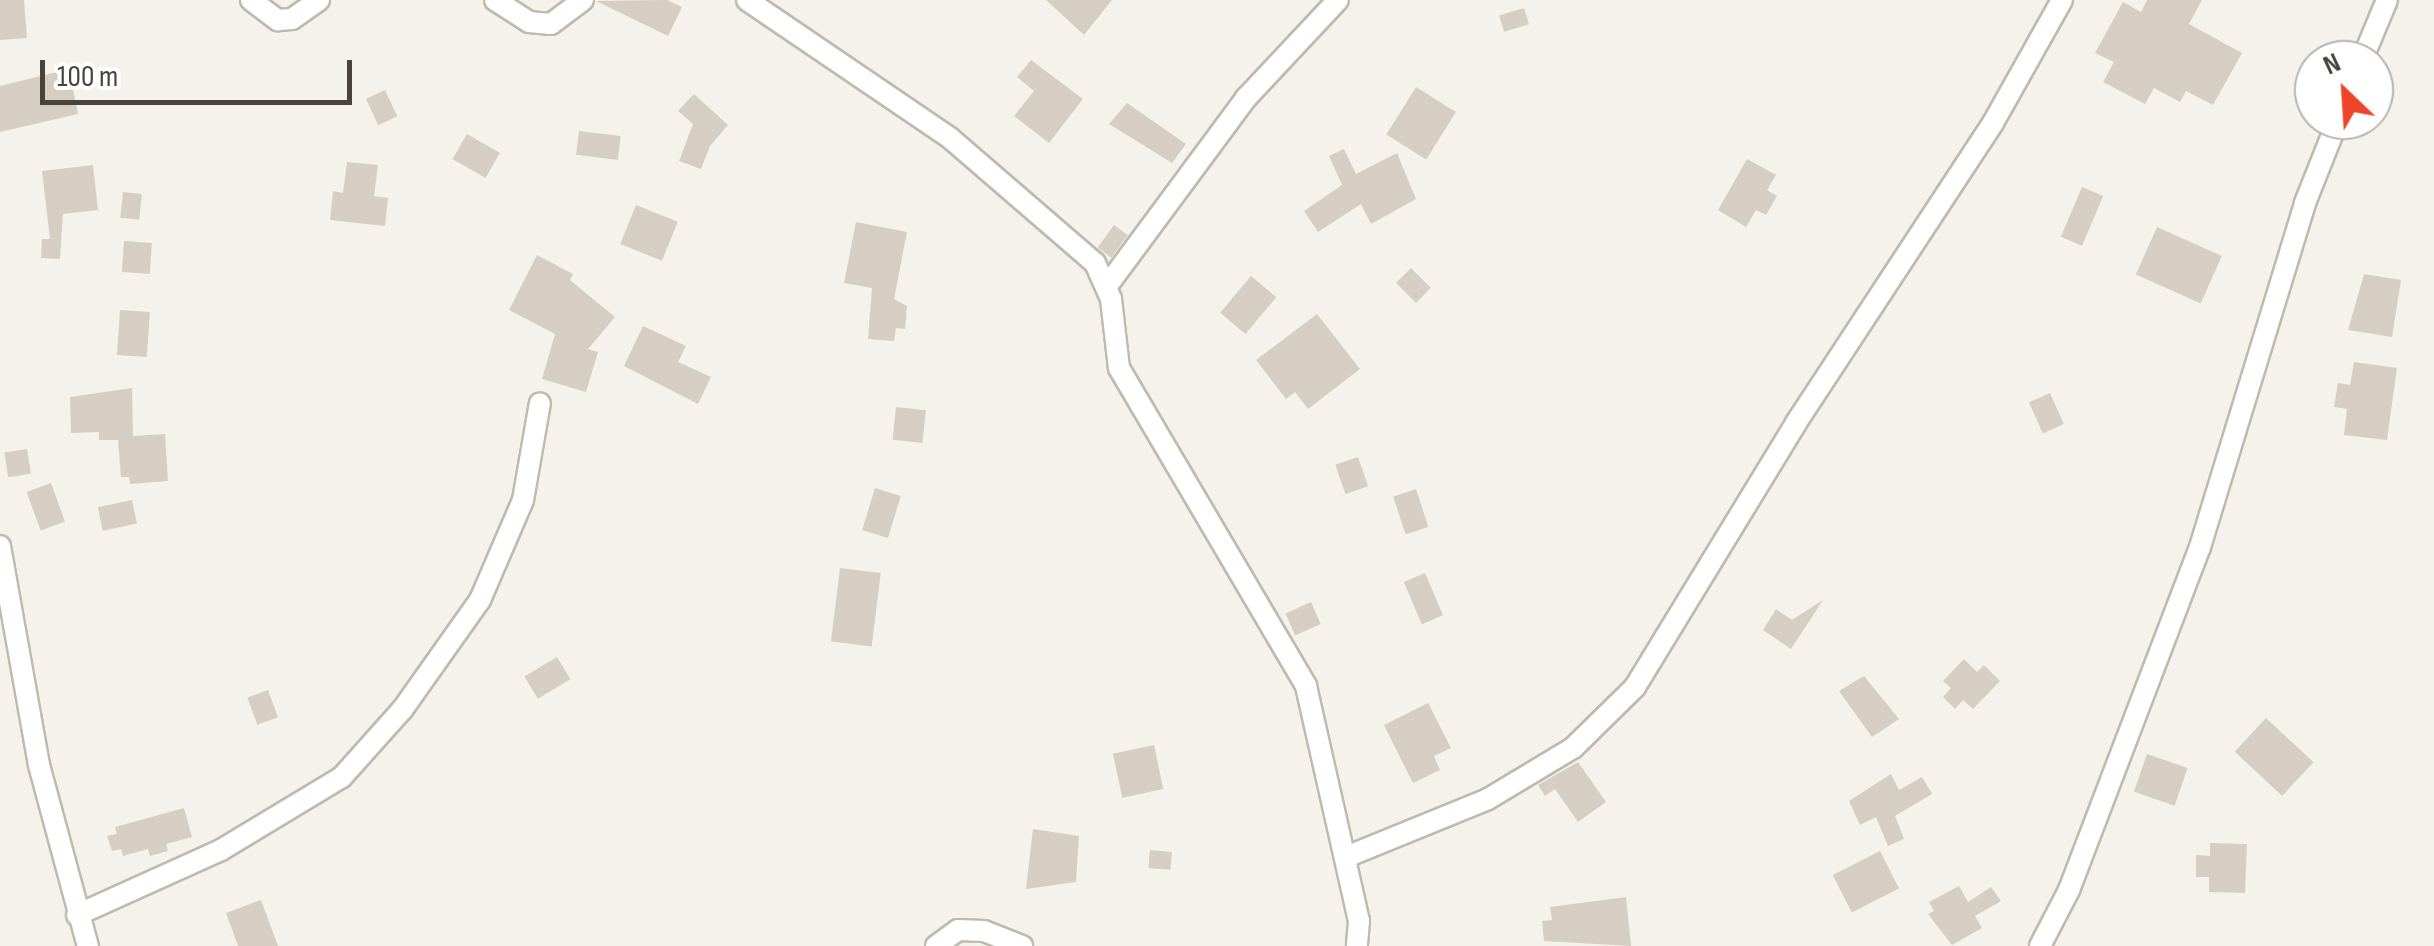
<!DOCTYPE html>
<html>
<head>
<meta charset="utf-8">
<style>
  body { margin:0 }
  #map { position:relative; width:2434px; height:946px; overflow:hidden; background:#f5f2ec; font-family:"Sofia Sans Condensed",sans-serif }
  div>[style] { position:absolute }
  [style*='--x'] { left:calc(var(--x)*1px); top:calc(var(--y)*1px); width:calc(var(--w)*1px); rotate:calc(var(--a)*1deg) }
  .building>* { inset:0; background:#d6cec2; transform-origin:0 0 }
  .roads { filter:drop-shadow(2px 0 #c0baae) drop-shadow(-2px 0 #c0baae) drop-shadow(0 2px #c0baae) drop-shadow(0 -2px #c0baae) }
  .minor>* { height:20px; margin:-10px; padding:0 10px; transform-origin:10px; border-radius:10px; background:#fff }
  span { translate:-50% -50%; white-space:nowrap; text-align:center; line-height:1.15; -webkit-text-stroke:8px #fff; paint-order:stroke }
  .north { position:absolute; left:2294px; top:40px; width:100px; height:100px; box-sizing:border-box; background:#fff; border:2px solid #b6b4b0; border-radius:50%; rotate:335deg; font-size:28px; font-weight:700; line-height:40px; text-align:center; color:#49433a }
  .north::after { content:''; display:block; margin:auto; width:35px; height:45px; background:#ee452a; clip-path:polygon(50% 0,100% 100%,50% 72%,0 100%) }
  .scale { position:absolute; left:40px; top:60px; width:312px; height:45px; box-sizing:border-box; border:5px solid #49433a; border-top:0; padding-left:12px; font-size:30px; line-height:35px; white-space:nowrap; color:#49433a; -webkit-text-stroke:8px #fff; paint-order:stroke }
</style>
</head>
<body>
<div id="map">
  <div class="building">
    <div style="clip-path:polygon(0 0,24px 0,27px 38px,0 40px)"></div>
    <div style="clip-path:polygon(667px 0,682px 7px,668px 36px,596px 1px)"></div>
    <div style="clip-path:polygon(1046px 0,1112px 0,1084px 35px)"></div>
    <div style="clip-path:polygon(2147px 0,2202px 0,2189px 24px,2242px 53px,2213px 105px,2186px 91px,2180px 102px,2154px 88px,2145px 104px,2103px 82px,2114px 62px,2095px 53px,2123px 2px,2141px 12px)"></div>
    <div style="left:1524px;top:8px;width:17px;height:26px;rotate:73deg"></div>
    <div style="clip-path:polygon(1031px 60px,1083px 99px,1049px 143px,1014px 116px,1034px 91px,1017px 77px)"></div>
    <div style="clip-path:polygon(69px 69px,78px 114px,0 132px,0 86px)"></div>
    <div style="left:1416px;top:87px;width:47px;height:56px;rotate:32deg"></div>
    <div style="left:385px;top:90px;width:29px;height:21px;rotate:65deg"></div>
    <div style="clip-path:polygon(694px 94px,728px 125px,710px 146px,701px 169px,679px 161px,693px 124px,678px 111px)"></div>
    <div style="clip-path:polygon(1127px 103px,1186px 144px,1172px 163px,1109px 124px)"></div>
    <div style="left:579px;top:131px;width:42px;height:24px;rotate:7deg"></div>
    <div style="left:467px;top:134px;width:38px;height:29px;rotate:30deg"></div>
    <div style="clip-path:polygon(1344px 149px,1356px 174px,1397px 153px,1416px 199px,1371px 224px,1361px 204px,1318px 232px,1304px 211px,1342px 185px,1329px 156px)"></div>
    <div style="clip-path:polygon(1747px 159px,1776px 175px,1767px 190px,1777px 196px,1766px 215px,1756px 210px,1746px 227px,1718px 210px)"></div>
    <div style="clip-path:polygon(347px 162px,378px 165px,374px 196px,388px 198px,385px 226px,330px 220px,333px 191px,343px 193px)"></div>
    <div style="clip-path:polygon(93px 165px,98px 210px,63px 214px,60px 259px,41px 258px,42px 239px,50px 239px,42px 171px)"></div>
    <div style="left:2082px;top:187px;width:23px;height:54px;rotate:23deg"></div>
    <div style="left:123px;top:192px;width:19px;height:26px;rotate:6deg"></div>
    <div style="left:636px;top:205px;width:45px;height:42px;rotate:22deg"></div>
    <div style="clip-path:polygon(856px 222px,907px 232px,894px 299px,907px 306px,905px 329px,896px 328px,894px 341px,868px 339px,872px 288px,844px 283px)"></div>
    <div style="left:1114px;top:225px;width:17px;height:28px;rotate:36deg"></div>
    <div style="left:2157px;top:227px;width:71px;height:52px;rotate:24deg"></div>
    <div style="left:124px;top:241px;width:28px;height:31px;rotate:4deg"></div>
    <div style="clip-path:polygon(537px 255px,573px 274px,570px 280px,615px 317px,588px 349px,598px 352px,586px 392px,542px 379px,555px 334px,509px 310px)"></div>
    <div style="left:1411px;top:268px;width:28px;height:21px;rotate:45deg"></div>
    <div style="clip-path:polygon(2364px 274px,2401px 280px,2392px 337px,2348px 330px)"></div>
    <div style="left:1251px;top:276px;width:33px;height:48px;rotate:40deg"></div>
    <div style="left:120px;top:310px;width:30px;height:45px;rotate:4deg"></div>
    <div style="clip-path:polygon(1317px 314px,1360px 369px,1308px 409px,1295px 392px,1286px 399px,1256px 360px)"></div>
    <div style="clip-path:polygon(643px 326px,686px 346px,678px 362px,711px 377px,698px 404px,624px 366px)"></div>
    <div style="clip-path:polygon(2354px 362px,2397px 368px,2387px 440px,2344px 435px,2347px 409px,2334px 407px,2338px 383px,2350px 385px)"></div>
    <div style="clip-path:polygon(132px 388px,133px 436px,165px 434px,168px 481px,130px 484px,129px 477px,121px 477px,118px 440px,99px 440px,99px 432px,71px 433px,70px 397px)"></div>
    <div style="left:2050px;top:393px;width:34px;height:23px;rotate:66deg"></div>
    <div style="left:896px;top:407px;width:30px;height:33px;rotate:6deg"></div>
    <div style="left:27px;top:449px;width:25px;height:23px;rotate:81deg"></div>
    <div style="left:1358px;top:457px;width:31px;height:24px;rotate:71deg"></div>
    <div style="left:51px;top:483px;width:41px;height:26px;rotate:70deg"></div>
    <div style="left:875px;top:488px;width:27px;height:44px;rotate:17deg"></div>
    <div style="left:1416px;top:489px;width:40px;height:24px;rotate:72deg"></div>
    <div style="left:132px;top:500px;width:24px;height:35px;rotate:78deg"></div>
    <div style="left:840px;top:568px;width:41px;height:74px;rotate:7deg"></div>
    <div style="left:1425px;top:573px;width:46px;height:23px;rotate:67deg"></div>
    <div style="clip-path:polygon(1823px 600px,1791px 649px,1763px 630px,1776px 609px,1792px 620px)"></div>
    <div style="left:1311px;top:602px;width:24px;height:28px;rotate:66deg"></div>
    <div style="left:557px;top:657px;width:26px;height:38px;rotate:59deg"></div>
    <div style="clip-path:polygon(1964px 659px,1977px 672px,1984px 665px,2000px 681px,1973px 709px,1963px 700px,1955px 709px,1943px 697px,1951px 688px,1943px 681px)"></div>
    <div style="clip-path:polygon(1864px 676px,1899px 719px,1872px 737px,1839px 691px)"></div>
    <div style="left:268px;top:690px;width:29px;height:22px;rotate:70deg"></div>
    <div style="clip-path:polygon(1428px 703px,1451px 748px,1434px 756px,1440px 770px,1413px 783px,1384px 725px)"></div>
    <div style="left:2266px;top:718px;width:65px;height:46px;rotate:43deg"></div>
    <div style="left:1154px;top:745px;width:45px;height:42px;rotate:78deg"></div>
    <div style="left:2147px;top:754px;width:43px;height:40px;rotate:19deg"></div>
    <div style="clip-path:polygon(1578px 762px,1606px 802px,1578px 822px,1555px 789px,1545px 796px,1538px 785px)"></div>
    <div style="clip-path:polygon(1891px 774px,1899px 790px,1922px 777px,1932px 794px,1895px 816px,1904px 839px,1888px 846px,1876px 817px,1860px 825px,1849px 801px)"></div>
    <div style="clip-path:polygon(184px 808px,192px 837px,166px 844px,168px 851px,150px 856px,148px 849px,123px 856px,121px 849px,112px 851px,107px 836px,117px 834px,115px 827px)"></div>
    <div style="clip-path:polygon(1033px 829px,1079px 836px,1076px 882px,1026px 889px)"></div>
    <div style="clip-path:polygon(2210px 843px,2247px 844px,2245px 893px,2209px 892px,2209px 877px,2196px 877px,2196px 855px,2210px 856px)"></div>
    <div style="left:1150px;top:850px;width:22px;height:18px;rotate:5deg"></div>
    <div style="left:1880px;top:851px;width:42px;height:53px;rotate:63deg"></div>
    <div style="clip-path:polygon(1959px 886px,1968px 902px,1991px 887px,2001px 901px,1975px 916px,1982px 928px,1952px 945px,1928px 914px,1934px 911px,1929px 902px)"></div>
    <div style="clip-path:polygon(1626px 897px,1631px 946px,1544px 941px,1542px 921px,1552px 920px,1550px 907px)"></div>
    <div style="clip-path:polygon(261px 900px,278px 946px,238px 946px,226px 913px)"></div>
  </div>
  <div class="roads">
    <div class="minor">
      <div style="--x:251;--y:0;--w:34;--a:37"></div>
      <div style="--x:278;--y:20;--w:14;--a:-4"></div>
      <div style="--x:292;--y:19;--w:33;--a:-35"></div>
      <div style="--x:495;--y:0;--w:40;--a:32.9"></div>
      <div style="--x:529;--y:22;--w:22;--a:5"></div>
      <div style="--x:551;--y:24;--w:40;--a:-37"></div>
      <div style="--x:747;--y:0;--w:245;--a:34.2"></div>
      <div style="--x:950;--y:138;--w:191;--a:40.8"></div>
      <div style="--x:1095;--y:263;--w:39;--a:66"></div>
      <div style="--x:1111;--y:299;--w:69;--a:83.4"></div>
      <div style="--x:1119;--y:368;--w:369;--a:59.5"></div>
      <div style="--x:1306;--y:686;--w:241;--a:77.3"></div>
      <div style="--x:1359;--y:921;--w:25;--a:95"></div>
      <div style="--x:2362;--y:60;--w:65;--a:-67.4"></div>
      <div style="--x:1107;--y:286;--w:234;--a:-53.5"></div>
      <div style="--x:1246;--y:98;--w:134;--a:-46.8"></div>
      <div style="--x:0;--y:546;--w:222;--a:79.9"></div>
      <div style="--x:39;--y:765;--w:188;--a:74.9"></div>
      <div style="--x:1346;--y:857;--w:153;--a:-22.2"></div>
      <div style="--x:1488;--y:799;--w:99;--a:-31"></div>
      <div style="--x:1573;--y:748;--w:87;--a:-44.5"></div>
      <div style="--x:1635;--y:687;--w:309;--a:-58.6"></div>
      <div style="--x:1796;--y:423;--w:359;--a:-56.7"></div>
      <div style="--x:1993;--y:123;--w:141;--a:-60.7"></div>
      <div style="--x:77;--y:915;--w:158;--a:-24.3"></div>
      <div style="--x:221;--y:850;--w:141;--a:-31.1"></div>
      <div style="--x:342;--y:777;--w:90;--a:-48.2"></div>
      <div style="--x:402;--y:710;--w:135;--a:-54.7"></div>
      <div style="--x:480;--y:600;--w:109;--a:-66.7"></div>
      <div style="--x:523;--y:500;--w:98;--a:-80.1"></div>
      <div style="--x:936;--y:946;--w:27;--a:-36"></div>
      <div style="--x:958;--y:930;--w:26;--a:2"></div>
      <div style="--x:984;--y:931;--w:41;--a:21.5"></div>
      <div style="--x:2040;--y:946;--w:63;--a:-62.6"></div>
      <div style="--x:2069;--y:890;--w:367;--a:-69.1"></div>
      <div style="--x:2200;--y:547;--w:360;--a:-73"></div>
      <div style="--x:2305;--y:203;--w:89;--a:-68.3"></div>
    </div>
  </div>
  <div class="north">N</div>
  <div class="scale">100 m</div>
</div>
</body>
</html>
